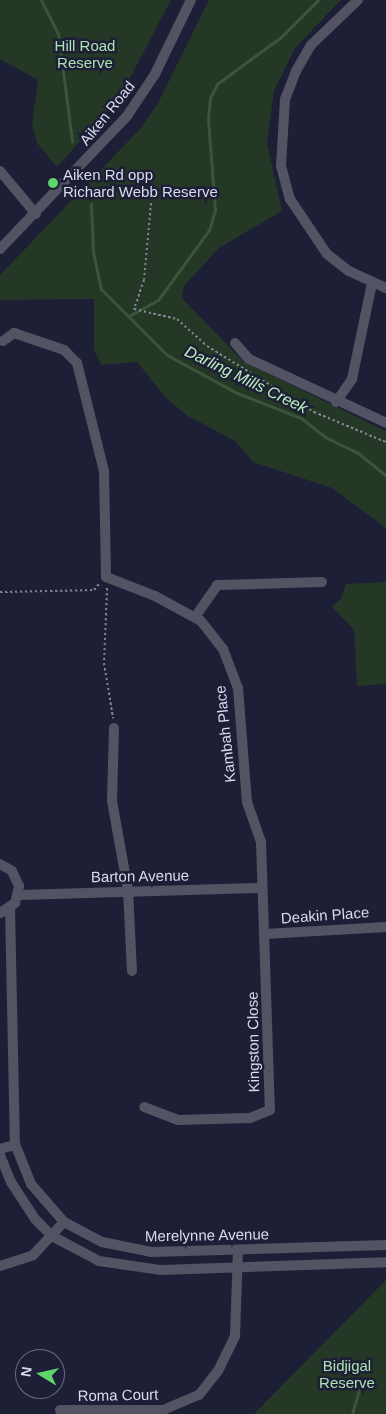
<!DOCTYPE html>
<html>
<head>
<meta charset="utf-8">
<style>
  body { margin:0 }
  #map { position:relative; width:386px; height:1414px; overflow:hidden; background:#1d1f37; font-family:Helvetica,sans-serif }
  div>[style] { position:absolute }
  [style*='--x'] { left:calc(var(--x)*1px); top:calc(var(--y)*1px); width:calc(var(--w)*1px); rotate:calc(var(--a)*1deg) }
  .green>* { inset:0; background:#243825 }
  .stream>* { height:3px; margin:-1.5px; padding:0 1.5px; transform-origin:1.5px; border-radius:1.5px; background:#39563b }
  .path>* { height:2px; margin-top:-1px; transform-origin:0; background:repeating-linear-gradient(90deg,#828499 0 2.5px,transparent 0 5px) }
  .minor>* { height:10px; margin:-5px; padding:0 5px; transform-origin:5px; border-radius:5px; background:#525464 }
  .dots>* { width:14px; height:14px; translate:-50% -50%; box-sizing:border-box; border:2px solid #1d1f37; border-radius:50% }
  span { translate:-50% -50%; white-space:nowrap; text-align:center; line-height:1.15; -webkit-text-stroke:5px #1d1f37; paint-order:stroke }
  .park-label { font-size:15px; color:#ade2b0 }
  .street-label { font-size:15px; color:#d9dbec }
  .poi-label { font-size:15px; color:#d9dbec }
  .left { translate:0 -50%; text-align:left }
  .water-label { font-size:16px; color:#bbf0bd; font-style:italic }
  .north { position:absolute; left:15px; top:1349px; width:50px; height:50px; box-sizing:border-box; background:#1d1f37; border:1px solid #686a7f; border-radius:50%; rotate:279deg; font-size:14px; font-weight:700; line-height:20px; text-align:center; color:#d9dbec }
  .north::after { content:''; display:block; margin:auto; width:18px; height:22px; background:#5ed56c; clip-path:polygon(50% 0,100% 100%,50% 72%,0 100%) }
</style>
</head>
<body>
<div id="map">
  <div class="green">
    <div style="clip-path:polygon(0 0,171px 0,121px 95px,57px 167px,37px 143px,32px 123px,38px 80px,0 59px)"></div>
    <div style="clip-path:polygon(209px 0,341px 0,295px 48px,274px 91px,267px 143px,282px 211px,219px 248px,184px 286px,182px 298px,244px 362px,386px 431px,386px 528px,332px 488px,253px 462px,235px 441px,188px 416px,166px 398px,137px 362px,101px 365px,94px 350px,94px 299px,0 300px,0 275px,140px 129px,157px 105px)"></div>
    <div style="clip-path:polygon(386px 582px,386px 684px,357px 686px,354px 630px,332px 607px,341px 599px,346px 584px)"></div>
    <div style="clip-path:polygon(386px 1280px,386px 1414px,254px 1414px)"></div>
  </div>
  <div class="stream">
    <div style="--x:41;--y:0;--w:37;--a:63"></div>
    <div style="--x:58;--y:33;--w:109;--a:82.6"></div>
    <div style="--x:91;--y:204;--w:48;--a:87.6"></div>
    <div style="--x:93;--y:252;--w:38;--a:78"></div>
    <div style="--x:101;--y:289;--w:93;--a:45"></div>
    <div style="--x:167;--y:355;--w:80;--a:28.5"></div>
    <div style="--x:237;--y:393;--w:69;--a:21.3"></div>
    <div style="--x:301;--y:418;--w:31;--a:38"></div>
    <div style="--x:325;--y:437;--w:37;--a:26"></div>
    <div style="--x:358;--y:453;--w:36;--a:39"></div>
    <div style="--x:129;--y:316;--w:33;--a:-29"></div>
    <div style="--x:158;--y:300;--w:87;--a:-53.9"></div>
    <div style="--x:209;--y:230;--w:21;--a:-73"></div>
    <div style="--x:215;--y:210;--w:92;--a:-94.4"></div>
    <div style="--x:208;--y:118;--w:20;--a:-84"></div>
    <div style="--x:210;--y:98;--w:16;--a:-63"></div>
    <div style="--x:217;--y:84;--w:79;--a:-36.3"></div>
    <div style="--x:281;--y:37;--w:52;--a:-45"></div>
    <div style="--x:352;--y:1414;--w:29;--a:-74"></div>
  </div>
  <div class="path">
    <div style="--x:151;--y:203;--w:77;--a:95.2"></div>
    <div style="--x:144;--y:280;--w:31;--a:109"></div>
    <div style="--x:134;--y:309;--w:44;--a:13.1"></div>
    <div style="--x:177;--y:319;--w:40;--a:42"></div>
    <div style="--x:207;--y:346;--w:126;--a:31.7"></div>
    <div style="--x:314;--y:412;--w:78;--a:22.6"></div>
    <div style="--x:107;--y:588;--w:75;--a:92.3"></div>
    <div style="--x:104;--y:663;--w:56;--a:80.7"></div>
    <div style="--x:0;--y:592;--w:94;--a:-1.2"></div>
    <div style="--x:94;--y:590;--w:8;--a:-50"></div>
  </div>
  <div class="minor">
    <div style="--x:358;--y:0;--w:65;--a:136.2"></div>
    <div style="--x:311;--y:45;--w:30;--a:120"></div>
    <div style="--x:296;--y:71;--w:30;--a:111"></div>
    <div style="--x:285;--y:99;--w:67;--a:93.4"></div>
    <div style="--x:281;--y:166;--w:34;--a:75"></div>
    <div style="--x:290;--y:199;--w:66;--a:56.1"></div>
    <div style="--x:327;--y:254;--w:28;--a:38"></div>
    <div style="--x:349;--y:271;--w:41;--a:24.7"></div>
    <div style="--x:0;--y:171;--w:56;--a:50.1"></div>
    <div style="--x:0;--y:249;--w:184;--a:-46.3"></div>
    <div style="--x:127;--y:116;--w:50;--a:-56.3"></div>
    <div style="--x:155;--y:74;--w:82;--a:-64.1"></div>
    <div style="--x:3;--y:341;--w:14;--a:-36"></div>
    <div style="--x:14;--y:333;--w:53;--a:18.8"></div>
    <div style="--x:64;--y:350;--w:18;--a:45"></div>
    <div style="--x:77;--y:363;--w:111;--a:76"></div>
    <div style="--x:104;--y:471;--w:106;--a:88.9"></div>
    <div style="--x:106;--y:577;--w:53;--a:21.2"></div>
    <div style="--x:155;--y:596;--w:52;--a:28.5"></div>
    <div style="--x:201;--y:621;--w:36;--a:52"></div>
    <div style="--x:223;--y:649;--w:42;--a:69"></div>
    <div style="--x:238;--y:688;--w:114;--a:85.5"></div>
    <div style="--x:247;--y:802;--w:42;--a:70.7"></div>
    <div style="--x:261;--y:842;--w:268;--a:88.1"></div>
    <div style="--x:270;--y:1110;--w:22;--a:158"></div>
    <div style="--x:250;--y:1118;--w:72;--a:178.4"></div>
    <div style="--x:178;--y:1120;--w:36;--a:-159"></div>
    <div style="--x:235;--y:343;--w:21;--a:49"></div>
    <div style="--x:249;--y:359;--w:151;--a:25"></div>
    <div style="--x:336;--y:402;--w:28;--a:-55"></div>
    <div style="--x:352;--y:379;--w:98;--a:-78.2"></div>
    <div style="--x:195;--y:617;--w:39;--a:-55"></div>
    <div style="--x:217;--y:585;--w:105;--a:-1.6"></div>
    <div style="--x:114;--y:728;--w:73;--a:91.6"></div>
    <div style="--x:112;--y:801;--w:90;--a:79.8"></div>
    <div style="--x:128;--y:890;--w:81;--a:87.2"></div>
    <div style="--x:0;--y:864;--w:14;--a:30"></div>
    <div style="--x:12;--y:871;--w:17;--a:65"></div>
    <div style="--x:19;--y:886;--w:17;--a:103"></div>
    <div style="--x:15;--y:903;--w:18;--a:146"></div>
    <div style="--x:19;--y:895;--w:242;--a:-1.7"></div>
    <div style="--x:10;--y:909;--w:235;--a:88.8"></div>
    <div style="--x:15;--y:1144;--w:43;--a:68.2"></div>
    <div style="--x:31;--y:1184;--w:50;--a:49"></div>
    <div style="--x:64;--y:1222;--w:43;--a:27.8"></div>
    <div style="--x:102;--y:1242;--w:50;--a:11.5"></div>
    <div style="--x:151;--y:1252;--w:235;--a:-1.7"></div>
    <div style="--x:265;--y:934;--w:121;--a:-3.3"></div>
    <div style="--x:0;--y:1149;--w:16;--a:-15"></div>
    <div style="--x:0;--y:1155;--w:29;--a:68"></div>
    <div style="--x:11;--y:1182;--w:44;--a:57"></div>
    <div style="--x:35;--y:1219;--w:24;--a:45"></div>
    <div style="--x:52;--y:1236;--w:53;--a:28"></div>
    <div style="--x:99;--y:1261;--w:63;--a:8.3"></div>
    <div style="--x:161;--y:1270;--w:225;--a:-2"></div>
    <div style="--x:0;--y:1266;--w:35;--a:-18"></div>
    <div style="--x:33;--y:1255;--w:45;--a:-46.8"></div>
    <div style="--x:60;--y:1410;--w:103;--a:0"></div>
    <div style="--x:163;--y:1410;--w:39;--a:-23"></div>
    <div style="--x:199;--y:1395;--w:31;--a:-52"></div>
    <div style="--x:218;--y:1371;--w:39;--a:-64"></div>
    <div style="--x:235;--y:1336;--w:86;--a:-88"></div>
  </div>
  <div class="dots">
    <div style="left:53px;top:183px;background:#5ed56c"></div>
  </div>
  <div class="park-label">
    <span style="left:85px;top:54px">Hill Road<br>Reserve</span>
    <span style="left:347px;top:1374px">Bidjigal<br>Reserve</span>
  </div>
  <div class="street-label">
    <span style="left:107px;top:113px;rotate:-51deg">Aiken Road</span>
    <span style="left:225px;top:734px;rotate:-96deg">Kambah Place</span>
    <span style="left:140px;top:876px;rotate:-1deg">Barton Avenue</span>
    <span style="left:325px;top:915px;rotate:-4deg">Deakin Place</span>
    <span style="left:253px;top:1042px;rotate:-91deg">Kingston Close</span>
    <span style="left:207px;top:1235px;rotate:-1deg">Merelynne Avenue</span>
    <span style="left:118px;top:1395px;rotate:-1deg">Roma Court</span>
  </div>
  <div class="poi-label">
    <span class="left" style="left:63px;top:183px">Aiken Rd opp<br>Richard Webb Reserve</span>
  </div>
  <div class="water-label">
    <span style="left:246px;top:380px;rotate:26deg">Darling Mills Creek</span>
  </div>
  <div class="north">N</div>
</div>
</body>
</html>
